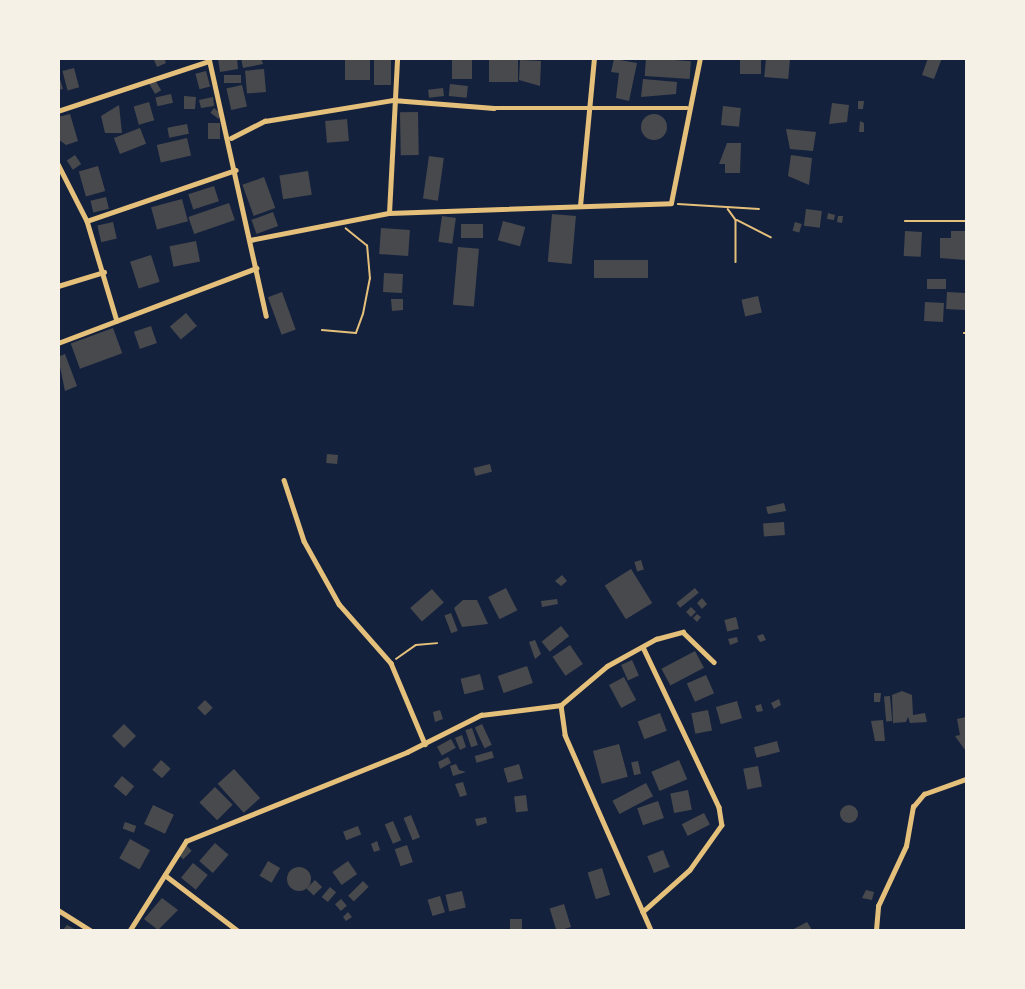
<!DOCTYPE html>
<html>
<head>
<meta charset="utf-8">
<style>
  body { margin:0 }
  #map { position:relative; width:1025px; height:989px; overflow:hidden; background:#14213d; font-family:"Titillium Web",sans-serif }
  div>[style] { position:absolute }
  [style*='--x'] { left:calc(var(--x)*1px); top:calc(var(--y)*1px); width:calc(var(--w)*1px); rotate:calc(var(--a)*1deg) }
  .building>* { inset:0; background:#48494c; transform-origin:0 0 }
  .round { border-radius:50% }
  .path>* { height:1.5px; margin:-0.75px; padding:0 0.75px; transform-origin:0.75px; border-radius:0.75px; background:#e5c07b }
  .minor>* { height:4.5px; margin:-2.25px; padding:0 2.25px; transform-origin:2.25px; border-radius:2.25px; background:#e5c07b }
  span { translate:-50% -50%; white-space:nowrap; text-align:center; line-height:1.15; -webkit-text-stroke:5px #f6f1e7; paint-order:stroke }
  .frame { position:absolute; inset:0; border:60px solid #f6f1e7; pointer-events:none }
</style>
</head>
<body>
<div id="map">
  <div class="building">
    <div style="clip-path:polygon(164px 58px,166px 63px,157px 67px,154px 60px)"></div>
    <div style="clip-path:polygon(218px 58px,237px 58px,238px 69px,220px 72px)"></div>
    <div style="clip-path:polygon(241px 58px,261px 58px,263px 64px,243px 68px)"></div>
    <div style="left:345px;top:58px;width:25px;height:22px"></div>
    <div style="left:374px;top:58px;width:17px;height:27px"></div>
    <div style="left:452px;top:58px;width:20px;height:21px"></div>
    <div style="left:489px;top:58px;width:29px;height:24px"></div>
    <div style="left:646px;top:58px;width:45px;height:18px;rotate:4deg"></div>
    <div style="left:740px;top:58px;width:21px;height:16px"></div>
    <div style="left:766px;top:58px;width:24px;height:19px;rotate:5deg"></div>
    <div style="clip-path:polygon(928px 58px,942px 58px,934px 79px,922px 75px)"></div>
    <div style="clip-path:polygon(614px 59px,637px 63px,629px 101px,616px 98px,619px 73px,611px 72px)"></div>
    <div style="clip-path:polygon(520px 60px,541px 61px,540px 86px,519px 80px)"></div>
    <div style="left:74px;top:68px;width:20px;height:12px;rotate:75deg"></div>
    <div style="left:264px;top:69px;width:23px;height:19px;rotate:85deg"></div>
    <div style="left:206px;top:71px;width:16px;height:11px;rotate:75deg"></div>
    <div style="clip-path:polygon(58px 73px,63px 89px,58px 90px)"></div>
    <div style="left:224px;top:75px;width:17px;height:8px"></div>
    <div style="clip-path:polygon(643px 79px,677px 82px,676px 94px,641px 97px)"></div>
    <div style="left:155px;top:80px;width:12px;height:7px;rotate:59deg"></div>
    <div style="left:450px;top:84px;width:18px;height:12px;rotate:6deg"></div>
    <div style="left:242px;top:85px;width:22px;height:16px;rotate:77deg"></div>
    <div style="left:443px;top:88px;width:8px;height:15px;rotate:83deg"></div>
    <div style="left:171px;top:94px;width:9px;height:16px;rotate:77deg"></div>
    <div style="clip-path:polygon(184px 96px,196px 97px,195px 109px,184px 109px)"></div>
    <div style="clip-path:polygon(213px 97px,214px 106px,201px 108px,199px 100px)"></div>
    <div style="clip-path:polygon(858px 101px,864px 101px,863px 109px,858px 109px)"></div>
    <div style="left:149px;top:102px;width:19px;height:16px;rotate:74deg"></div>
    <div style="clip-path:polygon(832px 103px,849px 105px,847px 122px,829px 124px)"></div>
    <div style="clip-path:polygon(119px 105px,122px 133px,105px 133px,101px 116px)"></div>
    <div style="left:723px;top:106px;width:18px;height:19px;rotate:6deg"></div>
    <div style="left:214px;top:108px;width:10px;height:6px;rotate:37deg"></div>
    <div style="left:418px;top:112px;width:43px;height:18px;rotate:89deg"></div>
    <div style="clip-path:polygon(70px 114px,78px 141px,66px 145px,58px 139px,58px 117px)"></div>
    <div class="round" style="left:641px;top:114px;width:26px;height:26px"></div>
    <div style="left:347px;top:119px;width:22px;height:22px;rotate:85deg"></div>
    <div style="clip-path:polygon(860px 121px,864px 123px,864px 132px,859px 132px)"></div>
    <div style="left:208px;top:123px;width:12px;height:16px"></div>
    <div style="left:187px;top:124px;width:10px;height:20px;rotate:79deg"></div>
    <div style="left:140px;top:128px;width:17px;height:28px;rotate:69deg"></div>
    <div style="clip-path:polygon(786px 129px,816px 132px,813px 151px,790px 149px)"></div>
    <div style="left:187px;top:138px;width:18px;height:31px;rotate:77deg"></div>
    <div style="clip-path:polygon(727px 143px,741px 143px,740px 173px,725px 173px,725px 164px,719px 164px)"></div>
    <div style="left:75px;top:155px;width:11px;height:10px;rotate:56deg"></div>
    <div style="clip-path:polygon(791px 155px,812px 158px,809px 185px,788px 176px)"></div>
    <div style="left:429px;top:156px;width:15px;height:43px;rotate:8deg"></div>
    <div style="left:98px;top:166px;width:26px;height:20px;rotate:74deg"></div>
    <div style="left:308px;top:171px;width:24px;height:29px;rotate:81deg"></div>
    <div style="left:264px;top:177px;width:33px;height:23px;rotate:70deg"></div>
    <div style="left:214px;top:186px;width:16px;height:27px;rotate:72deg"></div>
    <div style="left:106px;top:197px;width:12px;height:16px;rotate:76deg"></div>
    <div style="left:182px;top:199px;width:23px;height:32px;rotate:75deg"></div>
    <div style="left:229px;top:203px;width:18px;height:43px;rotate:71deg"></div>
    <div style="left:806px;top:209px;width:16px;height:17px;rotate:7deg"></div>
    <div style="left:273px;top:212px;width:15px;height:23px;rotate:70deg"></div>
    <div style="clip-path:polygon(828px 213px,835px 215px,834px 220px,827px 219px)"></div>
    <div style="left:552px;top:214px;width:24px;height:48px;rotate:5deg"></div>
    <div style="left:442px;top:216px;width:14px;height:26px;rotate:8deg"></div>
    <div style="clip-path:polygon(838px 216px,843px 216px,842px 223px,837px 222px)"></div>
    <div style="left:503px;top:221px;width:23px;height:20px;rotate:15deg"></div>
    <div style="left:113px;top:222px;width:17px;height:16px;rotate:77deg"></div>
    <div style="left:795px;top:222px;width:7px;height:9px;rotate:16deg"></div>
    <div style="left:461px;top:224px;width:22px;height:14px"></div>
    <div style="left:381px;top:228px;width:29px;height:26px;rotate:4deg"></div>
    <div style="left:905px;top:231px;width:17px;height:25px;rotate:3deg"></div>
    <div style="clip-path:polygon(951px 231px,966px 231px,965px 260px,940px 258px,940px 238px,951px 238px)"></div>
    <div style="left:196px;top:241px;width:21px;height:27px;rotate:79deg"></div>
    <div style="left:458px;top:247px;width:21px;height:58px;rotate:5deg"></div>
    <div style="left:151px;top:255px;width:28px;height:22px;rotate:72deg"></div>
    <div style="left:648px;top:260px;width:18px;height:54px;rotate:90deg"></div>
    <div style="left:384px;top:273px;width:19px;height:19px;rotate:3deg"></div>
    <div style="left:927px;top:279px;width:19px;height:10px"></div>
    <div style="left:282px;top:292px;width:40px;height:15px;rotate:70deg"></div>
    <div style="left:947px;top:292px;width:19px;height:17px;rotate:3deg"></div>
    <div style="left:758px;top:296px;width:17px;height:17px;rotate:77deg"></div>
    <div style="clip-path:polygon(391px 299px,403px 299px,403px 310px,392px 311px)"></div>
    <div style="left:925px;top:302px;width:19px;height:19px;rotate:3deg"></div>
    <div style="left:186px;top:313px;width:17px;height:21px;rotate:50deg"></div>
    <div style="left:151px;top:326px;width:18px;height:18px;rotate:71deg"></div>
    <div style="left:113px;top:328px;width:27px;height:45px;rotate:70deg"></div>
    <div style="clip-path:polygon(65px 354px,77px 386px,65px 391px,58px 357px)"></div>
    <div style="left:327px;top:454px;width:11px;height:9px;rotate:5deg"></div>
    <div style="left:490px;top:464px;width:8px;height:17px;rotate:76deg"></div>
    <div style="clip-path:polygon(784px 503px,786px 511px,768px 514px,766px 507px)"></div>
    <div style="left:784px;top:522px;width:13px;height:21px;rotate:86deg"></div>
    <div style="left:641px;top:560px;width:10px;height:7px;rotate:73deg"></div>
    <div style="left:631px;top:569px;width:40px;height:31px;rotate:58deg"></div>
    <div style="clip-path:polygon(562px 575px,567px 581px,561px 586px,555px 581px)"></div>
    <div style="left:506px;top:588px;width:25px;height:20px;rotate:63deg"></div>
    <div style="left:695px;top:588px;width:6px;height:24px;rotate:51deg"></div>
    <div style="left:432px;top:589px;width:18px;height:29px;rotate:49deg"></div>
    <div style="clip-path:polygon(702px 598px,707px 604px,702px 609px,697px 603px)"></div>
    <div style="clip-path:polygon(557px 599px,558px 604px,542px 607px,541px 601px)"></div>
    <div style="clip-path:polygon(463px 600px,477px 600px,488px 624px,462px 627px,454px 608px)"></div>
    <div style="left:691px;top:607px;width:7px;height:7px;rotate:45deg"></div>
    <div style="left:451px;top:613px;width:19px;height:7px;rotate:69deg"></div>
    <div style="clip-path:polygon(697px 614px,701px 617px,697px 622px,693px 618px)"></div>
    <div style="left:736px;top:617px;width:12px;height:12px;rotate:76deg"></div>
    <div style="left:561px;top:626px;width:13px;height:25px;rotate:51deg"></div>
    <div style="clip-path:polygon(763px 634px,766px 640px,760px 642px,757px 636px)"></div>
    <div style="clip-path:polygon(737px 637px,738px 642px,730px 645px,728px 639px)"></div>
    <div style="clip-path:polygon(535px 640px,541px 654px,535px 659px,529px 642px)"></div>
    <div style="left:570px;top:645px;width:23px;height:21px;rotate:56deg"></div>
    <div style="left:695px;top:651px;width:19px;height:38px;rotate:62deg"></div>
    <div style="left:632px;top:660px;width:17px;height:12px;rotate:66deg"></div>
    <div style="left:527px;top:666px;width:18px;height:31px;rotate:71deg"></div>
    <div style="left:480px;top:674px;width:16px;height:20px;rotate:76deg"></div>
    <div style="left:706px;top:675px;width:20px;height:21px;rotate:66deg"></div>
    <div style="left:624px;top:677px;width:26px;height:17px;rotate:62deg"></div>
    <div style="clip-path:polygon(902px 691px,912px 695px,913px 715px,925px 713px,927px 722px,910px 723px,908px 717px,906px 722px,893px 723px,892px 695px)"></div>
    <div style="clip-path:polygon(874px 693px,881px 693px,880px 702px,874px 702px)"></div>
    <div style="left:890px;top:696px;width:25px;height:6px;rotate:85deg"></div>
    <div style="clip-path:polygon(779px 699px,781px 705px,774px 709px,771px 703px)"></div>
    <div style="left:205px;top:700px;width:11px;height:11px;rotate:45deg"></div>
    <div style="left:737px;top:701px;width:18px;height:22px;rotate:74deg"></div>
    <div style="clip-path:polygon(761px 704px,763px 711px,757px 712px,755px 706px)"></div>
    <div style="clip-path:polygon(440px 710px,443px 719px,435px 722px,433px 712px)"></div>
    <div style="left:708px;top:710px;width:21px;height:17px;rotate:79deg"></div>
    <div style="left:660px;top:713px;width:19px;height:24px;rotate:69deg"></div>
    <div style="clip-path:polygon(966px 717px,966px 750px,965px 750px,955px 736px,960px 735px,957px 719px)"></div>
    <div style="clip-path:polygon(883px 720px,885px 741px,875px 741px,871px 721px)"></div>
    <div style="left:124px;top:724px;width:17px;height:17px;rotate:45deg"></div>
    <div style="left:482px;top:724px;width:23px;height:8px;rotate:65deg"></div>
    <div style="left:472px;top:728px;width:18px;height:7px;rotate:71deg"></div>
    <div style="clip-path:polygon(462px 735px,466px 747px,460px 750px,455px 738px)"></div>
    <div style="left:451px;top:739px;width:10px;height:16px;rotate:61deg"></div>
    <div style="left:777px;top:741px;width:11px;height:24px;rotate:75deg"></div>
    <div style="left:619px;top:744px;width:34px;height:27px;rotate:75deg"></div>
    <div style="left:492px;top:751px;width:7px;height:18px;rotate:74deg"></div>
    <div style="clip-path:polygon(448px 757px,451px 763px,440px 769px,438px 762px)"></div>
    <div style="left:161px;top:760px;width:13px;height:13px;rotate:42deg"></div>
    <div style="left:679px;top:760px;width:21px;height:30px;rotate:67deg"></div>
    <div style="left:638px;top:761px;width:13px;height:7px;rotate:77deg"></div>
    <div style="clip-path:polygon(456px 764px,459px 770px,466px 772px,453px 776px,450px 766px)"></div>
    <div style="left:519px;top:764px;width:15px;height:16px;rotate:74deg"></div>
    <div style="left:758px;top:766px;width:21px;height:15px;rotate:79deg"></div>
    <div style="left:234px;top:769px;width:39px;height:22px;rotate:48deg"></div>
    <div style="left:122px;top:776px;width:16px;height:13px;rotate:40deg"></div>
    <div style="clip-path:polygon(463px 782px,467px 795px,460px 797px,455px 784px)"></div>
    <div style="left:646px;top:783px;width:15px;height:38px;rotate:62deg"></div>
    <div style="left:215px;top:787px;width:25px;height:22px;rotate:45deg"></div>
    <div style="left:688px;top:790px;width:20px;height:18px;rotate:79deg"></div>
    <div style="left:526px;top:795px;width:16px;height:12px;rotate:83deg"></div>
    <div style="left:658px;top:801px;width:18px;height:22px;rotate:71deg"></div>
    <div class="round" style="left:840px;top:805px;width:18px;height:18px"></div>
    <div style="left:153px;top:805px;width:23px;height:21px;rotate:25deg"></div>
    <div style="left:704px;top:813px;width:13px;height:25px;rotate:63deg"></div>
    <div style="left:411px;top:815px;width:24px;height:8px;rotate:68deg"></div>
    <div style="clip-path:polygon(486px 817px,487px 823px,477px 826px,475px 819px)"></div>
    <div style="left:393px;top:821px;width:21px;height:9px;rotate:67deg"></div>
    <div style="left:125px;top:822px;width:12px;height:7px;rotate:20deg"></div>
    <div style="left:358px;top:826px;width:9px;height:16px;rotate:69deg"></div>
    <div style="left:130px;top:839px;width:23px;height:22px;rotate:29deg"></div>
    <div style="clip-path:polygon(377px 841px,380px 850px,374px 852px,371px 844px)"></div>
    <div style="left:215px;top:843px;width:18px;height:24px;rotate:41deg"></div>
    <div style="left:186px;top:845px;width:8px;height:12px;rotate:45deg"></div>
    <div style="left:407px;top:845px;width:18px;height:13px;rotate:71deg"></div>
    <div style="left:663px;top:850px;width:18px;height:17px;rotate:68deg"></div>
    <div style="left:268px;top:861px;width:14px;height:17px;rotate:30deg"></div>
    <div style="left:348px;top:861px;width:16px;height:19px;rotate:55deg"></div>
    <div style="left:193px;top:863px;width:19px;height:19px;rotate:39deg"></div>
    <div class="round" style="left:287px;top:867px;width:24px;height:24px"></div>
    <div style="left:602px;top:868px;width:28px;height:15px;rotate:73deg"></div>
    <div style="left:315px;top:880px;width:10px;height:12px;rotate:45deg"></div>
    <div style="left:363px;top:881px;width:8px;height:21px;rotate:45deg"></div>
    <div style="left:330px;top:887px;width:8px;height:13px;rotate:40deg"></div>
    <div style="clip-path:polygon(866px 890px,874px 892px,872px 900px,862px 898px)"></div>
    <div style="left:462px;top:891px;width:17px;height:17px;rotate:77deg"></div>
    <div style="left:440px;top:896px;width:17px;height:13px;rotate:73deg"></div>
    <div style="clip-path:polygon(162px 898px,178px 910px,158px 930px,144px 919px)"></div>
    <div style="left:341px;top:899px;width:9px;height:8px;rotate:49deg"></div>
    <div style="left:564px;top:904px;width:24px;height:15px;rotate:73deg"></div>
    <div style="clip-path:polygon(348px 912px,352px 917px,346px 921px,343px 917px)"></div>
    <div style="left:510px;top:919px;width:12px;height:11px"></div>
    <div style="clip-path:polygon(807px 922px,812px 930px,792px 930px)"></div>
    <div style="clip-path:polygon(67px 925px,76px 930px,63px 930px)"></div>
  </div>
  <div class="path">
    <div style="--x:678;--y:204;--w:81;--a:3.5"></div>
    <div style="--x:728;--y:209;--w:14;--a:54"></div>
    <div style="--x:736;--y:220;--w:42;--a:90"></div>
    <div style="--x:737;--y:220;--w:38;--a:27"></div>
    <div style="--x:905;--y:221;--w:61;--a:0"></div>
    <div style="--x:322;--y:330;--w:34;--a:5"></div>
    <div style="--x:356;--y:333;--w:20;--a:-70"></div>
    <div style="--x:363;--y:314;--w:36;--a:-79"></div>
    <div style="--x:370;--y:279;--w:33;--a:-95"></div>
    <div style="--x:367;--y:246;--w:27;--a:-141"></div>
    <div style="--x:964;--y:333;--w:2;--a:0"></div>
    <div style="--x:396;--y:659;--w:24;--a:-35"></div>
    <div style="--x:416;--y:645;--w:21;--a:-5"></div>
  </div>
  <div class="minor">
    <div style="--x:209;--y:58;--w:264;--a:77.5"></div>
    <div style="--x:58;--y:111;--w:159;--a:-18.3"></div>
    <div style="--x:231;--y:138;--w:38;--a:-27"></div>
    <div style="--x:265;--y:121;--w:130;--a:-9.3"></div>
    <div style="--x:393;--y:100;--w:101;--a:4.5"></div>
    <div style="--x:494;--y:108;--w:193;--a:0"></div>
    <div style="--x:58;--y:164;--w:64;--a:63"></div>
    <div style="--x:87;--y:221;--w:104;--a:73.3"></div>
    <div style="--x:580;--y:206;--w:149;--a:-84.6"></div>
    <div style="--x:389;--y:213;--w:155;--a:-87"></div>
    <div style="--x:87;--y:221;--w:157;--a:-18.9"></div>
    <div style="--x:250;--y:240;--w:142;--a:-11"></div>
    <div style="--x:389;--y:213;--w:282;--a:-2"></div>
    <div style="--x:671;--y:203;--w:148;--a:-78.7"></div>
    <div style="--x:58;--y:286;--w:48;--a:-16.9"></div>
    <div style="--x:58;--y:343;--w:212;--a:-20.7"></div>
    <div style="--x:284;--y:480;--w:64;--a:71.8"></div>
    <div style="--x:304;--y:541;--w:72;--a:60.9"></div>
    <div style="--x:339;--y:604;--w:79;--a:48.6"></div>
    <div style="--x:391;--y:663;--w:88;--a:67.2"></div>
    <div style="--x:643;--y:647;--w:177;--a:64.6"></div>
    <div style="--x:719;--y:807;--w:18;--a:81"></div>
    <div style="--x:722;--y:825;--w:55;--a:125.4"></div>
    <div style="--x:690;--y:870;--w:63;--a:138.2"></div>
    <div style="--x:561;--y:705;--w:30;--a:82"></div>
    <div style="--x:565;--y:735;--w:213;--a:66.2"></div>
    <div style="--x:165;--y:875;--w:91;--a:37.4"></div>
    <div style="--x:58;--y:910;--w:38;--a:32"></div>
    <div style="--x:130;--y:930;--w:105;--a:-57.8"></div>
    <div style="--x:186;--y:841;--w:238;--a:-21.9"></div>
    <div style="--x:407;--y:752;--w:83;--a:-26.6"></div>
    <div style="--x:481;--y:715;--w:81;--a:-7.1"></div>
    <div style="--x:561;--y:705;--w:60;--a:-40.3"></div>
    <div style="--x:607;--y:666;--w:56;--a:-28.9"></div>
    <div style="--x:656;--y:639;--w:28;--a:-15"></div>
    <div style="--x:683;--y:632;--w:43;--a:44.1"></div>
    <div style="--x:876;--y:930;--w:24;--a:-85"></div>
    <div style="--x:878;--y:906;--w:66;--a:-65"></div>
    <div style="--x:906;--y:846;--w:40;--a:-80"></div>
    <div style="--x:913;--y:807;--w:17;--a:-50"></div>
    <div style="--x:924;--y:794;--w:45;--a:-19.7"></div>
  </div>
  <div class="frame"></div>
</div>
</body>
</html>
